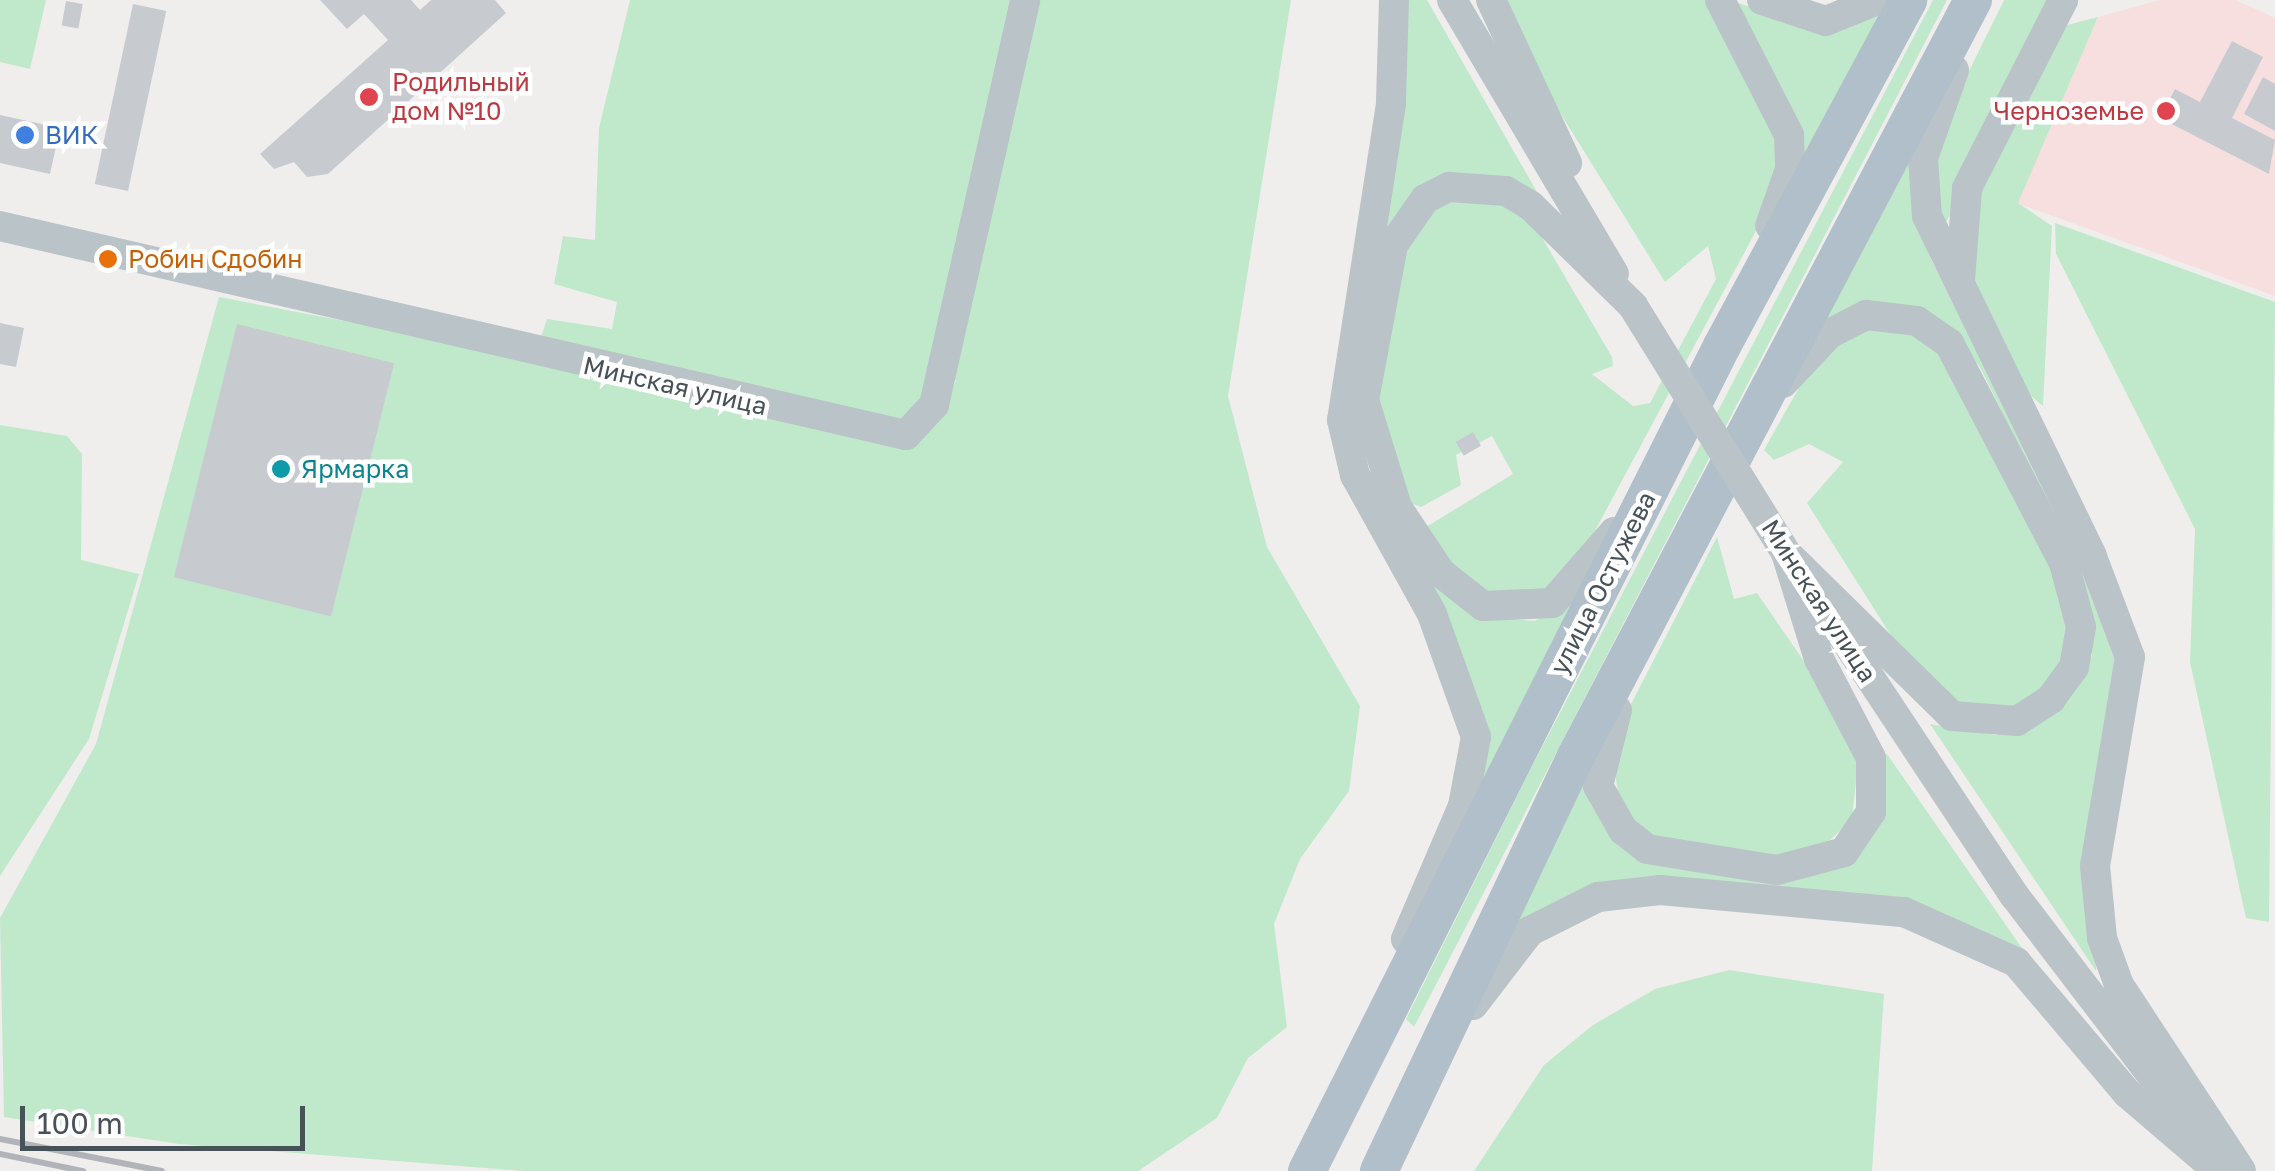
<!DOCTYPE html>
<html>
<head>
<meta charset="utf-8">
<style>
  body { margin:0 }
  #map { position:relative; width:2275px; height:1171px; overflow:hidden; background:#f0eded; font-family:"Golos Text",sans-serif }
  div>[style] { position:absolute }
  [style*='--x'] { left:calc(var(--x)*1px); top:calc(var(--y)*1px); width:calc(var(--w)*1px); rotate:calc(var(--a)*1deg) }
  .medical>* { inset:0; background:#f7dfe0 }
  .green>* { inset:0; background:#c0e9cb }
  .building>* { inset:0; background:#c7cbcf; transform-origin:0 0 }
  .minor>* { height:30px; margin:-15px; padding:0 15px; transform-origin:15px; border-radius:15px; background:#bac3c8 }
  .major>* { height:38px; margin:-19px; padding:0 19px; transform-origin:19px; border-radius:19px; background:#b0bfc9 }
  .rail>* { height:6px; margin:-3px; padding:0 3px; transform-origin:3px; border-radius:3px; background:#b0b3b7 }
  .minor-bridge>* { height:30px; margin:-15px; padding:0 15px; transform-origin:15px; border-radius:15px; background:#bac3c8 }
  .dots>* { width:28px; height:28px; translate:-50% -50%; box-sizing:border-box; border:5px solid #fff; border-radius:50% }
  span { translate:-50% -50%; white-space:nowrap; text-align:center; line-height:1.15; -webkit-text-stroke:9px #fff; paint-order:stroke }
  .health-label { font-size:25px; color:#be3a42 }
  .left { translate:0 -50%; text-align:left }
  .right { translate:-100% -50%; text-align:right }
  .shop-label { font-size:25px; color:#366cbe }
  .food-label { font-size:25px; color:#c56008 }
  .street-label { font-size:25px; color:#475258 }
  .culture-label { font-size:25px; color:#0d838f }
  .scale { position:absolute; left:20px; top:1106px; width:285px; height:45px; box-sizing:border-box; border:5px solid #475258; border-top:0; padding-left:12px; font-size:30px; line-height:35px; white-space:nowrap; color:#475258; -webkit-text-stroke:8px #fff; paint-order:stroke }
</style>
</head>
<body>
<div id="map">
  <div class="medical">
    <div style="clip-path:polygon(2160px 0,2236px 0,2275px 18px,2275px 296px,2017px 203px,2098px 17px)"></div>
  </div>
  <div class="green">
    <div style="clip-path:polygon(0 0,46px 0,30px 69px,0 62px)"></div>
    <div style="clip-path:polygon(630px 0,1291px 0,1228px 396px,1267px 547px,1360px 706px,1349px 791px,1300px 859px,1274px 924px,1287px 1027px,1248px 1058px,1217px 1118px,1138px 1171px,524px 1171px,179px 1144px,4px 1117px,0 918px,96px 744px,219px 297px,534px 357px,874px 439px,946px 407px,956px 380px,935px 377px,913px 415px,895px 423px,537px 349px,547px 319px,612px 329px,617px 302px,554px 284px,563px 236px,595px 240px,599px 128px)"></div>
    <div style="clip-path:polygon(1402px 0,1427px 0,1541px 199px,1496px 178px,1459px 176px,1430px 183px,1401px 209px,1378px 266px,1356px 384px,1358px 446px,1386px 509px,1450px 599px,1482px 617px,1535px 621px,1581px 593px,1476px 796px,1483px 737px,1474px 691px,1363px 481px,1349px 414px,1400px 97px)"></div>
    <div style="clip-path:polygon(1501px 0,1706px 0,1782px 149px,1771px 203px,1582px 555px,1550px 589px,1497px 598px,1445px 563px,1426px 527px,1513px 474px,1492px 436px,1456px 455px,1461px 485px,1421px 507px,1408px 502px,1379px 435px,1379px 358px,1414px 224px,1448px 197px,1507px 205px,1537px 229px,1612px 357px,1613px 366px,1592px 374px,1633px 406px,1650px 403px,1716px 279px,1708px 246px,1665px 282px,1533px 69px)"></div>
    <div style="clip-path:polygon(1730px 0,1818px 31px,1892px 0,1798px 176px)"></div>
    <div style="clip-path:polygon(1933px 0,1947px 0,1414px 1027px,1406px 1019px,1529px 772px)"></div>
    <div style="clip-path:polygon(2004px 0,2050px 0,1945px 225px,1937px 223px,1937px 136px)"></div>
    <div style="clip-path:polygon(2098px 17px,2018px 203px,2052px 226px,2043px 406px,2017px 384px,1970px 283px,1966px 220px,2060px 27px)"></div>
    <div style="clip-path:polygon(1914px 143px,1928px 253px,2100px 601px,2121px 662px,2096px 971px,1930px 724px,1996px 735px,2065px 703px,2092px 656px,2083px 578px,1980px 367px,1954px 335px,1824px 324px)"></div>
    <div style="clip-path:polygon(2055px 223px,2275px 302px,2269px 922px,2246px 918px,2190px 662px,2195px 529px,2056px 254px)"></div>
    <div style="clip-path:polygon(1872px 323px,1933px 342px,2050px 559px,2071px 646px,2028px 707px,1970px 712px,1911px 667px,1807px 503px,1843px 462px,1809px 444px,1774px 460px,1764px 450px,1814px 361px)"></div>
    <div style="clip-path:polygon(0 425px,67px 436px,82px 454px,81px 560px,139px 574px,89px 739px,0 876px)"></div>
    <div style="clip-path:polygon(1717px 537px,1734px 599px,1757px 593px,1823px 689px,1858px 762px,1852px 819px,1823px 847px,1795px 857px,1665px 846px,1621px 815px,1611px 743px)"></div>
    <div style="clip-path:polygon(1887px 754px,2026px 954px,1933px 911px,1579px 893px,1504px 940px,1587px 768px,1615px 842px,1639px 859px,1834px 867px)"></div>
    <div style="clip-path:polygon(1729px 970px,1884px 994px,1872px 1171px,1474px 1171px,1544px 1065px,1593px 1025px,1655px 989px)"></div>
  </div>
  <div class="building">
    <div style="clip-path:polygon(320px 0,411px 0,420px 10px,431px 0,495px 0,506px 13px,328px 174px,307px 177px,294px 162px,274px 169px,260px 154px,388px 40px,364px 14px,347px 29px)"></div>
    <div style="left:66px;top:1px;width:17px;height:25px;rotate:10deg"></div>
    <div style="left:133px;top:4px;width:34px;height:184px;rotate:12deg"></div>
    <div style="clip-path:polygon(2232px 41px,2263px 57px,2232px 118px,2275px 140px,2269px 174px,2160px 118px,2175px 89px,2200px 102px)"></div>
    <div style="clip-path:polygon(2263px 77px,2275px 84px,2275px 131px,2244px 114px)"></div>
    <div style="clip-path:polygon(0 115px,60px 128px,50px 174px,0 163px)"></div>
    <div style="clip-path:polygon(0 323px,24px 328px,16px 367px,0 364px)"></div>
    <div style="left:237px;top:324px;width:162px;height:261px;rotate:14deg"></div>
    <div style="left:1473px;top:432px;width:16px;height:20px;rotate:60deg"></div>
  </div>
  <div class="minor">
    <div style="--x:1394;--y:0;--w:104;--a:91.7"></div>
    <div style="--x:1391;--y:104;--w:320;--a:98.8"></div>
    <div style="--x:1342;--y:420;--w:57;--a:76.7"></div>
    <div style="--x:1355;--y:475;--w:159;--a:61"></div>
    <div style="--x:1432;--y:614;--w:131;--a:70.3"></div>
    <div style="--x:1476;--y:737;--w:70;--a:100.7"></div>
    <div style="--x:1463;--y:806;--w:145;--a:113.2"></div>
    <div style="--x:1452;--y:0;--w:318;--a:59.4"></div>
    <div style="--x:1491;--y:0;--w:180;--a:65"></div>
    <div style="--x:1720;--y:0;--w:152;--a:62.9"></div>
    <div style="--x:1789;--y:135;--w:34;--a:88"></div>
    <div style="--x:1790;--y:169;--w:60;--a:109.3"></div>
    <div style="--x:1762;--y:0;--w:67;--a:18.2"></div>
    <div style="--x:1826;--y:21;--w:55;--a:-22.4"></div>
    <div style="--x:1954;--y:70;--w:93;--a:109.4"></div>
    <div style="--x:1923;--y:158;--w:58;--a:86.1"></div>
    <div style="--x:1927;--y:216;--w:376;--a:64.1"></div>
    <div style="--x:2091;--y:554;--w:110;--a:69.3"></div>
    <div style="--x:2130;--y:657;--w:212;--a:99.5"></div>
    <div style="--x:2095;--y:866;--w:72;--a:84.4"></div>
    <div style="--x:2102;--y:938;--w:50;--a:70.1"></div>
    <div style="--x:2119;--y:985;--w:222;--a:56.7"></div>
    <div style="--x:0;--y:226;--w:930;--a:12.99"></div>
    <div style="--x:906;--y:435;--w:41;--a:-47"></div>
    <div style="--x:934;--y:405;--w:415;--a:-77.3"></div>
    <div style="--x:1960;--y:280;--w:92;--a:-85.6"></div>
    <div style="--x:1967;--y:188;--w:211;--a:-62.9"></div>
    <div style="--x:1783;--y:383;--w:67;--a:-46.8"></div>
    <div style="--x:1829;--y:334;--w:42;--a:-27.2"></div>
    <div style="--x:1866;--y:315;--w:51;--a:6.7"></div>
    <div style="--x:1917;--y:321;--w:39;--a:35"></div>
    <div style="--x:1949;--y:343;--w:248;--a:62.4"></div>
    <div style="--x:2064;--y:563;--w:66;--a:75.1"></div>
    <div style="--x:2081;--y:627;--w:41;--a:99.9"></div>
    <div style="--x:2074;--y:667;--w:39;--a:126"></div>
    <div style="--x:2051;--y:699;--w:40;--a:147.1"></div>
    <div style="--x:2017;--y:721;--w:65;--a:-175.6"></div>
    <div style="--x:1952;--y:716;--w:233;--a:-135.5"></div>
    <div style="--x:1614;--y:532;--w:94;--a:131.1"></div>
    <div style="--x:1552;--y:603;--w:69;--a:177.5"></div>
    <div style="--x:1483;--y:606;--w:53;--a:-141.8"></div>
    <div style="--x:1441;--y:573;--w:79;--a:-123.7"></div>
    <div style="--x:1397;--y:507;--w:112;--a:-107.1"></div>
    <div style="--x:1364;--y:400;--w:158;--a:-79.4"></div>
    <div style="--x:1393;--y:245;--w:56;--a:-55.2"></div>
    <div style="--x:1425;--y:199;--w:27;--a:-27"></div>
    <div style="--x:1449;--y:187;--w:57;--a:4"></div>
    <div style="--x:1506;--y:191;--w:29;--a:31"></div>
    <div style="--x:1531;--y:206;--w:143;--a:44.4"></div>
    <div style="--x:1816;--y:596;--w:359;--a:56.5"></div>
    <div style="--x:2014;--y:895;--w:301;--a:52.6"></div>
    <div style="--x:1617;--y:710;--w:78;--a:104"></div>
    <div style="--x:1598;--y:786;--w:51;--a:60.4"></div>
    <div style="--x:1623;--y:830;--w:31;--a:38"></div>
    <div style="--x:1647;--y:849;--w:132;--a:9.2"></div>
    <div style="--x:1777;--y:870;--w:69;--a:-15"></div>
    <div style="--x:1844;--y:852;--w:48;--a:-56"></div>
    <div style="--x:1871;--y:812;--w:54;--a:-90"></div>
    <div style="--x:1871;--y:758;--w:112;--a:-117.7"></div>
    <div style="--x:1819;--y:659;--w:108;--a:-107.3"></div>
    <div style="--x:1473;--y:1005;--w:93;--a:-52.4"></div>
    <div style="--x:1530;--y:931;--w:76;--a:-26.6"></div>
    <div style="--x:1598;--y:897;--w:62;--a:-6.4"></div>
    <div style="--x:1660;--y:890;--w:245;--a:5.2"></div>
    <div style="--x:1904;--y:912;--w:123;--a:24.1"></div>
    <div style="--x:2016;--y:962;--w:172;--a:49.7"></div>
    <div style="--x:2127;--y:1093;--w:120;--a:40.6"></div>
  </div>
  <div class="major">
    <div style="--x:1307;--y:1171;--w:923;--a:-63.3"></div>
    <div style="--x:1722;--y:346;--w:393;--a:-61.7"></div>
    <div style="--x:1379;--y:1171;--w:459;--a:-64.6"></div>
    <div style="--x:1576;--y:756;--w:854;--a:-62.29"></div>
  </div>
  <div class="rail">
    <div style="--x:0;--y:1139;--w:165;--a:11.2"></div>
    <div style="--x:0;--y:1154;--w:85;--a:11.6"></div>
  </div>
  <div class="minor-bridge">
    <div style="--x:1633;--y:306;--w:291;--a:58.2"></div>
  </div>
  <div class="dots">
    <div style="left:369px;top:97px;background:#e0444e"></div>
    <div style="left:2166px;top:111px;background:#e0444e"></div>
    <div style="left:25px;top:135px;background:#3f7fe0"></div>
    <div style="left:108px;top:259px;background:#e8710a"></div>
    <div style="left:281px;top:469px;background:#0f9aa8"></div>
  </div>
  <div class="health-label">
    <span class="left" style="left:392px;top:97px">Родильный<br>дом №10</span>
    <span class="right" style="left:2144px;top:111px">Черноземье</span>
  </div>
  <div class="shop-label">
    <span class="left" style="left:45px;top:135px">ВИК</span>
  </div>
  <div class="food-label">
    <span class="left" style="left:128px;top:259px">Робин Сдобин</span>
  </div>
  <div class="street-label">
    <span style="left:675px;top:386px;rotate:13deg">Минская улица</span>
    <span style="left:1603px;top:583px;rotate:-63deg">улица Остужева</span>
    <span style="left:1819px;top:601px;rotate:57deg">Минская улица</span>
  </div>
  <div class="culture-label">
    <span class="left" style="left:301px;top:469px">Ярмарка</span>
  </div>
  <div class="scale">100 m</div>
</div>
</body>
</html>
